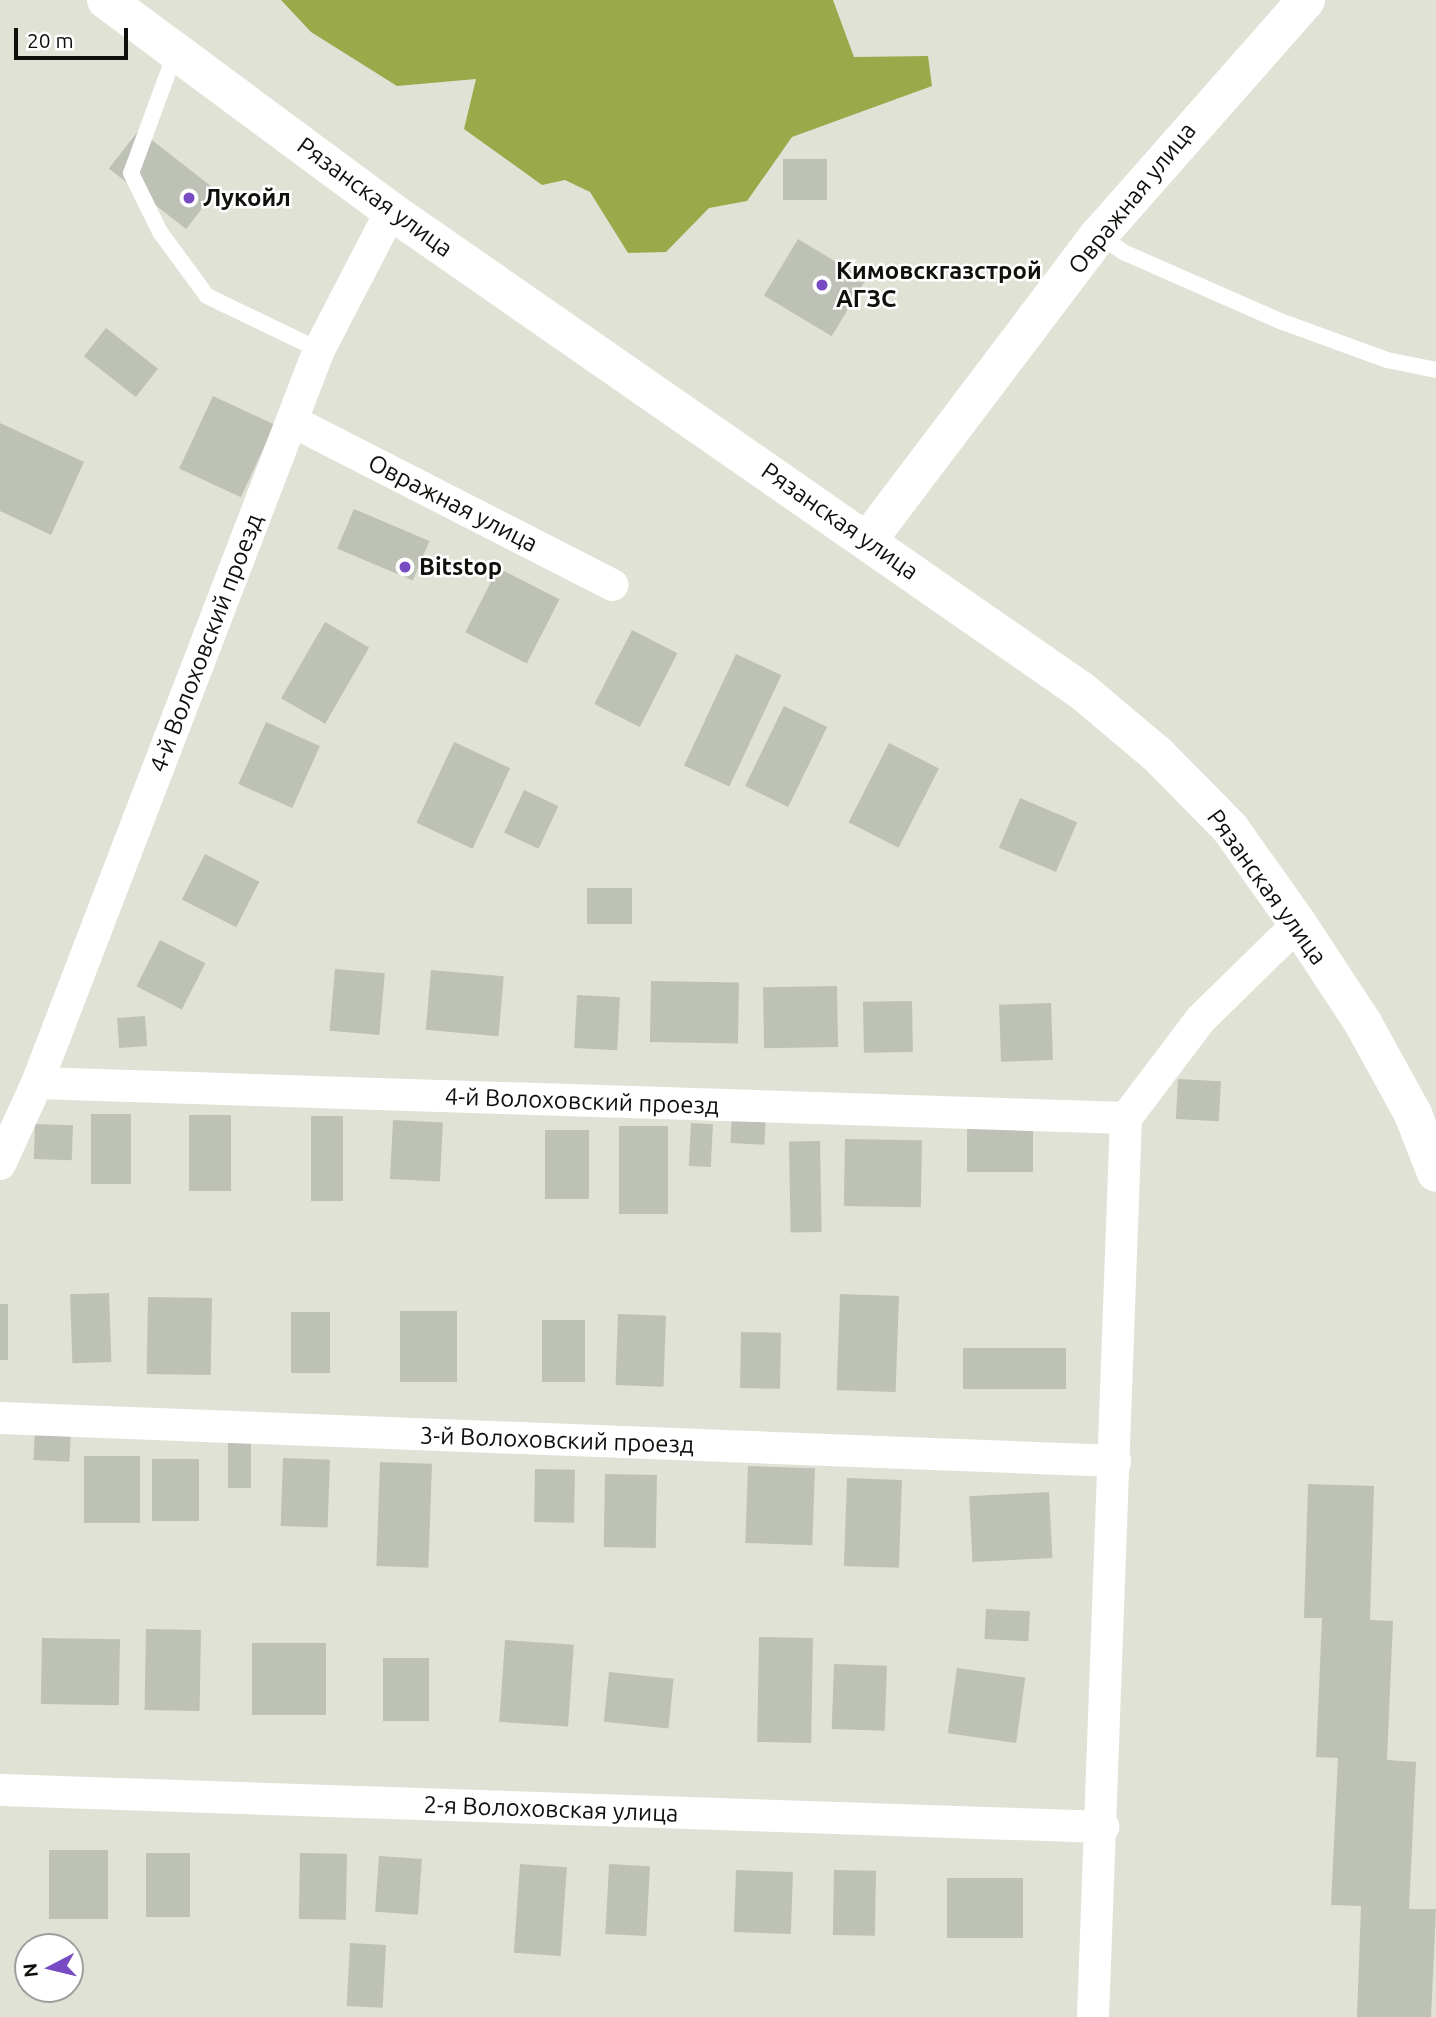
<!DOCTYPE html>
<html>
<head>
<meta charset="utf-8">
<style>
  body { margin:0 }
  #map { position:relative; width:1436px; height:2017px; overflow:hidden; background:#e0e2d6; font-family:Ubuntu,sans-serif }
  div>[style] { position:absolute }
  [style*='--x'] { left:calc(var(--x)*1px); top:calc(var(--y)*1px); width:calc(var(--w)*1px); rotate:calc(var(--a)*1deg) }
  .forest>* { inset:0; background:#9aaa4b }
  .building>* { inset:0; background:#bec1b5; transform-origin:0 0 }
  .lane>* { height:16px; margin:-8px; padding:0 8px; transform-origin:8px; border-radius:8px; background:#fff }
  .street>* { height:32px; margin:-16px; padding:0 16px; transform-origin:16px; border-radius:16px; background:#fff }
  .secondary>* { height:38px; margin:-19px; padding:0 19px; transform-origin:19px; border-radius:19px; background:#fff }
  .primary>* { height:38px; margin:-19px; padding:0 19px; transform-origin:19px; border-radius:19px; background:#fff }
  .dots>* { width:19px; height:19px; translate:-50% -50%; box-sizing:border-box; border:4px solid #fff; border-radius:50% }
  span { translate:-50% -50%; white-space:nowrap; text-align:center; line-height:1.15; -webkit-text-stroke:5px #fff; paint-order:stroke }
  .street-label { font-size:24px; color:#0f100c }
  .poi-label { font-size:24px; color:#0f100c; font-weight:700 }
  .left { translate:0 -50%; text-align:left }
  .north { position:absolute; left:14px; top:1933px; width:70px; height:70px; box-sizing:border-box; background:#fff; border:2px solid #9f9f9e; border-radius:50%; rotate:263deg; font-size:19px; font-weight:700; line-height:28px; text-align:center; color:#0f100c }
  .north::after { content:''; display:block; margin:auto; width:24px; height:32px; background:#794bc3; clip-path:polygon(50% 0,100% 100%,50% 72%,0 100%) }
  .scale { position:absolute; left:14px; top:28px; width:114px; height:32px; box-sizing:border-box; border:4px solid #0f100c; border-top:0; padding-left:9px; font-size:21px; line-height:24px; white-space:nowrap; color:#0f100c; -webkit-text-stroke:5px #fff; paint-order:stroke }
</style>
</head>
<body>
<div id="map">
  <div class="forest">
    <div style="clip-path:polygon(281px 0,833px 0,854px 57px,928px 56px,932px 86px,792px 137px,747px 201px,709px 208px,666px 252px,628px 253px,590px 192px,565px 180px,542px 185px,464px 129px,476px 79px,397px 86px,311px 32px)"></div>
  </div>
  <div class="building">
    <div style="left:139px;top:130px;width:98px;height:49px;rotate:38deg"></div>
    <div style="left:783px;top:159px;width:44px;height:41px"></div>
    <div style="left:798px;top:239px;width:79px;height:66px;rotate:31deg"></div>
    <div style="left:106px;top:328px;width:66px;height:36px;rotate:38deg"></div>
    <div style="left:213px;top:396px;width:68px;height:80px;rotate:25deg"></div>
    <div style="clip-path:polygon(0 423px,84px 462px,51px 535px,0 511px)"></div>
    <div style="left:354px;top:509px;width:82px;height:43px;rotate:23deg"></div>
    <div style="left:498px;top:568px;width:69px;height:72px;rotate:27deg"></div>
    <div style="left:325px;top:622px;width:51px;height:88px;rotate:30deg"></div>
    <div style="left:632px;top:630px;width:51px;height:83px;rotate:27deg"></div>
    <div style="left:736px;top:654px;width:50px;height:123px;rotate:25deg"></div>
    <div style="left:784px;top:706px;width:48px;height:89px;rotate:26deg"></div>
    <div style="left:266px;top:722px;width:59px;height:68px;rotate:24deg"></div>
    <div style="left:454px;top:742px;width:62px;height:89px;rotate:25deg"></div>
    <div style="left:889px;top:743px;width:56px;height:89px;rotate:27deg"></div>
    <div style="left:524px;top:790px;width:38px;height:47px;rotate:25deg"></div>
    <div style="left:1020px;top:798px;width:62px;height:54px;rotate:23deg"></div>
    <div style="left:205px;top:854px;width:61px;height:51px;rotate:27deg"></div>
    <div style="left:587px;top:888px;width:45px;height:36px"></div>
    <div style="left:160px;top:940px;width:51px;height:52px;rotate:27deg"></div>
    <div style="left:335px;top:969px;width:50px;height:62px;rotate:5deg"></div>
    <div style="left:431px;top:970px;width:73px;height:60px;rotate:5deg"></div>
    <div style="left:651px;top:981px;width:88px;height:61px;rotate:1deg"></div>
    <div style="left:837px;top:986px;width:61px;height:74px;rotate:89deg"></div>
    <div style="left:577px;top:995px;width:43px;height:53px;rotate:3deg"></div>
    <div style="left:912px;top:1001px;width:51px;height:49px;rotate:89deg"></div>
    <div style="left:1051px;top:1003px;width:57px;height:52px;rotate:88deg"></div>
    <div style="left:145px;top:1016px;width:30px;height:28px;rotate:86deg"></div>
    <div style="left:1178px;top:1079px;width:43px;height:40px;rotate:3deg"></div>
    <div style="left:732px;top:1113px;width:34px;height:30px;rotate:3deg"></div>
    <div style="left:91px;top:1114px;width:40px;height:70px"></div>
    <div style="left:189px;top:1115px;width:42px;height:76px"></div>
    <div style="left:311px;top:1116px;width:32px;height:85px"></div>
    <div style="left:393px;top:1120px;width:50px;height:59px;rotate:3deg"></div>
    <div style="left:691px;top:1123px;width:22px;height:43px;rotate:3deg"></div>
    <div style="left:35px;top:1124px;width:38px;height:35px;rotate:2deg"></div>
    <div style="left:967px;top:1124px;width:66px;height:48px"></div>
    <div style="left:619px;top:1126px;width:49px;height:88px"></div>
    <div style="left:545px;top:1130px;width:44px;height:69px"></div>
    <div style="left:845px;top:1139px;width:77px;height:67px;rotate:1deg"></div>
    <div style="left:820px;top:1141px;width:91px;height:31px;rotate:89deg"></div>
    <div style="left:109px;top:1293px;width:69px;height:39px;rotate:88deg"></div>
    <div style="left:840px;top:1294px;width:59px;height:96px;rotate:2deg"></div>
    <div style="left:148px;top:1297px;width:64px;height:77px;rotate:1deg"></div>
    <div style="left:0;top:1304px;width:8px;height:56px"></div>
    <div style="left:400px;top:1311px;width:57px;height:71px"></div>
    <div style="left:291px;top:1312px;width:39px;height:61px"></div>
    <div style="left:618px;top:1314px;width:48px;height:71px;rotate:2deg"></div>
    <div style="left:542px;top:1320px;width:43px;height:62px"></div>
    <div style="left:741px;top:1332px;width:40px;height:56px;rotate:1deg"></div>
    <div style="left:963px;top:1348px;width:103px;height:41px"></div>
    <div style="left:35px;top:1430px;width:36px;height:30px;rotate:3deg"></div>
    <div style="left:228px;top:1442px;width:23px;height:46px"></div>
    <div style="left:84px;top:1456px;width:56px;height:67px"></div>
    <div style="left:283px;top:1458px;width:47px;height:68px;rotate:2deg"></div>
    <div style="left:152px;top:1459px;width:47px;height:62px"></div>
    <div style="left:380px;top:1462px;width:52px;height:104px;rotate:2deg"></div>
    <div style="left:748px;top:1466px;width:67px;height:77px;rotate:2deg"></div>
    <div style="left:535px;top:1469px;width:40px;height:53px;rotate:1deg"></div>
    <div style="left:605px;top:1474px;width:52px;height:73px;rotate:1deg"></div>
    <div style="left:847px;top:1478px;width:55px;height:88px;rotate:2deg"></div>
    <div style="clip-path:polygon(1308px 1484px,1374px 1486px,1370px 1620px,1393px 1621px,1387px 1760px,1416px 1762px,1409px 1909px,1436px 1909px,1431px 2017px,1357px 2017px,1361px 1906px,1331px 1905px,1338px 1758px,1316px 1757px,1322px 1618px,1304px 1618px)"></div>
    <div style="left:1049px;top:1492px;width:66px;height:80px;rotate:87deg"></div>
    <div style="left:986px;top:1609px;width:44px;height:30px;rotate:3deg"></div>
    <div style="left:146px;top:1629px;width:55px;height:81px;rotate:1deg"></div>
    <div style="left:759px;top:1637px;width:54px;height:105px;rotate:1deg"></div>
    <div style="left:42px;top:1638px;width:78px;height:66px;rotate:1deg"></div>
    <div style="left:505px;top:1640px;width:69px;height:82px;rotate:4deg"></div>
    <div style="left:252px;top:1643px;width:74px;height:72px"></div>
    <div style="left:383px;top:1658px;width:46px;height:63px"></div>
    <div style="left:834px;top:1664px;width:53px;height:65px;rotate:2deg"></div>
    <div style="left:957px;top:1668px;width:69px;height:66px;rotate:8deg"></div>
    <div style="left:609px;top:1672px;width:65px;height:50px;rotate:6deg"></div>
    <div style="left:49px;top:1850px;width:59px;height:69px"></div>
    <div style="left:146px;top:1853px;width:44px;height:64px"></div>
    <div style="left:300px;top:1853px;width:47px;height:66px;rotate:1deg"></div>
    <div style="left:379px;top:1856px;width:43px;height:56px;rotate:4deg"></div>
    <div style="left:520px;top:1864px;width:47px;height:89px;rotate:4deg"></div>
    <div style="left:609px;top:1864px;width:41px;height:70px;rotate:3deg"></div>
    <div style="left:736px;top:1870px;width:57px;height:62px;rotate:2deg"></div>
    <div style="left:834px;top:1870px;width:42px;height:65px;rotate:1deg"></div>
    <div style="left:947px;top:1878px;width:76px;height:60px"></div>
    <div style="left:350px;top:1943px;width:36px;height:63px;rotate:3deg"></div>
  </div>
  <div class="lane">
    <div style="--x:176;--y:51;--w:130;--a:110.2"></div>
    <div style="--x:131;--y:173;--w:66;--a:63.8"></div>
    <div style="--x:160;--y:232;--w:79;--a:53.7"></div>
    <div style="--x:207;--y:296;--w:124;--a:25.7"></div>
    <div style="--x:1099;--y:235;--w:29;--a:35"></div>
    <div style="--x:1123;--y:252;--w:171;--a:23.7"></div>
    <div style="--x:1280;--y:321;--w:114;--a:20"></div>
    <div style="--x:1387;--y:360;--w:50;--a:11.5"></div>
  </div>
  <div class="street">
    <div style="--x:292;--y:421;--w:360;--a:27.1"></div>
    <div style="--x:37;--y:1083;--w:1090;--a:1.84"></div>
    <div style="--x:0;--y:1164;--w:89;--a:-65.4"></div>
    <div style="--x:37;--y:1083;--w:785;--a:-68.96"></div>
    <div style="--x:319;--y:350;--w:157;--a:-62.6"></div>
    <div style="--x:0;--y:1418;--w:1116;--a:2.21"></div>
    <div style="--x:0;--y:1790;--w:1104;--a:1.92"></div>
    <div style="--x:1093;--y:2017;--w:900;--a:-87.9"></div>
    <div style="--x:1126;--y:1118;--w:124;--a:-52.9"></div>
    <div style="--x:1201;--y:1019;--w:136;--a:-44.4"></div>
  </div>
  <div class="secondary">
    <div style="--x:868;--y:540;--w:383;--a:-52.9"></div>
    <div style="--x:1099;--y:235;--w:313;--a:-48.6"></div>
  </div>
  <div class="primary">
    <div style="--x:106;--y:0;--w:355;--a:36.5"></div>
    <div style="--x:391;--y:211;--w:841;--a:34.79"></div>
    <div style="--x:1082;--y:691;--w:99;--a:40.1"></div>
    <div style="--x:1158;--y:755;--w:103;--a:45.4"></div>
    <div style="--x:1230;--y:828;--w:118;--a:54.7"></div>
    <div style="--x:1298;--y:924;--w:118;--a:56.7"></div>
    <div style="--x:1363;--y:1023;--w:104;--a:61.2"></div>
    <div style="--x:1413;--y:1114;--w:63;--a:68.7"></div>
  </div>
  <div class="dots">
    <div style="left:189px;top:198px;background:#794bc3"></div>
    <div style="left:822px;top:285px;background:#794bc3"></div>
    <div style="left:405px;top:567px;background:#794bc3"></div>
  </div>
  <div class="street-label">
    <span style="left:375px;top:197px;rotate:36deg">Рязанская улица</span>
    <span style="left:1132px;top:198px;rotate:-51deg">Овражная улица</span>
    <span style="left:453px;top:503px;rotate:27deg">Овражная улица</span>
    <span style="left:840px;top:521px;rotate:35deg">Рязанская улица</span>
    <span style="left:206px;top:643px;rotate:-69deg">4-й Волоховский проезд</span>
    <span style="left:1267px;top:887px;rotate:54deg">Рязанская улица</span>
    <span style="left:582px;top:1101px;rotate:2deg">4-й Волоховский проезд</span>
    <span style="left:557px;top:1440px;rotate:2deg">3-й Волоховский проезд</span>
    <span style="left:551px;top:1809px;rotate:2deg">2-я Волоховская улица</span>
  </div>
  <div class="poi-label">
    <span class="left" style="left:203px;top:198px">Лукойл</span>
    <span class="left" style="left:836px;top:285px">Кимовскгазстрой<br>АГЗС</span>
    <span class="left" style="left:419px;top:567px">Bitstop</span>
  </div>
  <div class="north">N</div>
  <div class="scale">20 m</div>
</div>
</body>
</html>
